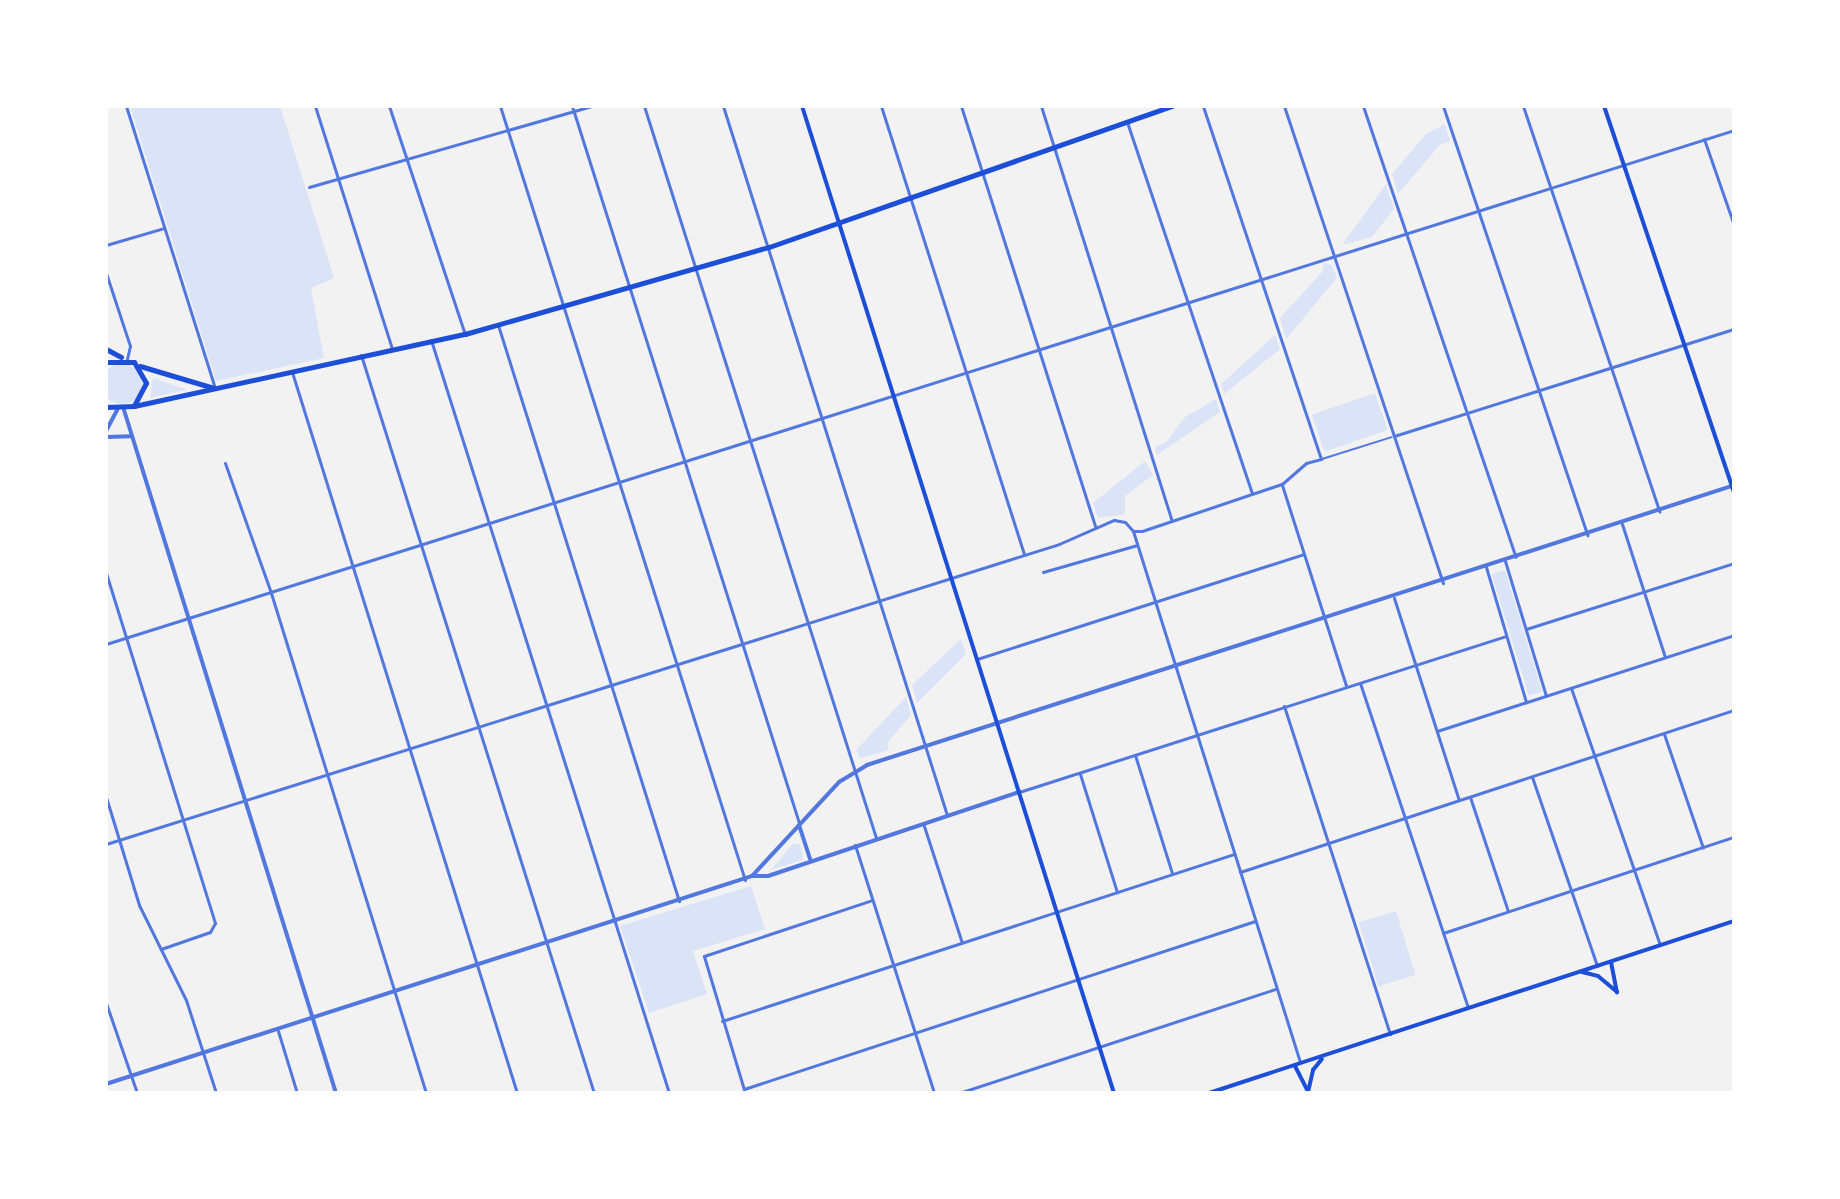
<!DOCTYPE html>
<html>
<head>
<meta charset="utf-8">
<style>
  body { margin:0 }
  #map { position:relative; width:1840px; height:1199px; overflow:hidden; background:#f2f2f2; font-family:"Source Sans 3",sans-serif }
  div>[style] { position:absolute }
  [style*='--x'] { left:calc(var(--x)*1px); top:calc(var(--y)*1px); width:calc(var(--w)*1px); rotate:calc(var(--a)*1deg) }
  .green>* { inset:0; background:#dbe4f7; transform-origin:0 0 }
  .round { border-radius:50% }
  .pedestrian>* { height:2px; margin:-1px; padding:0 1px; transform-origin:1px; border-radius:1px; background:#5277de }
  .minor>* { height:3px; margin:-1.5px; padding:0 1.5px; transform-origin:1.5px; border-radius:1.5px; background:#5277de }
  .tertiary>* { height:4px; margin:-2px; padding:0 2px; transform-origin:2px; border-radius:2px; background:#5277de }
  .secondary>* { height:4px; margin:-2px; padding:0 2px; transform-origin:2px; border-radius:2px; background:#1d4ed8 }
  .primary>* { height:5px; margin:-2.5px; padding:0 2.5px; transform-origin:2.5px; border-radius:2.5px; background:#1d4ed8 }
  span { translate:-50% -50%; white-space:nowrap; text-align:center; line-height:1.15; -webkit-text-stroke:8px #fff; paint-order:stroke }
  .frame { position:absolute; inset:0; border:108px solid #fff; pointer-events:none }
</style>
</head>
<body>
<div id="map">
  <div class="green">
    <div style="clip-path:polygon(130px 106px,280px 106px,334px 278px,311px 288px,324px 358px,216px 381px)"></div>
    <div style="clip-path:polygon(1445px 124px,1450px 141px,1440px 145px,1398px 194px,1392px 174px,1426px 134px)"></div>
    <div style="clip-path:polygon(1386px 184px,1394px 209px,1372px 237px,1342px 245px)"></div>
    <div style="clip-path:polygon(1324px 263px,1332px 265px,1337px 278px,1286px 339px,1280px 318px,1322px 272px)"></div>
    <div style="clip-path:polygon(1275px 335px,1280px 349px,1224px 394px,1221px 384px)"></div>
    <div class="round" style="left:102px;top:364px;width:40px;height:40px"></div>
    <div style="clip-path:polygon(153px 378px,185px 389px,186px 390px,150px 398px)"></div>
    <div style="left:1375px;top:393px;width:39px;height:67px;rotate:71deg"></div>
    <div style="clip-path:polygon(1216px 399px,1220px 412px,1157px 455px,1155px 447px,1166px 442px,1185px 417px)"></div>
    <div style="clip-path:polygon(1145px 461px,1153px 475px,1125px 496px,1125px 514px,1098px 518px,1093px 503px)"></div>
    <div style="left:1505px;top:570px;width:127px;height:14px;rotate:73deg"></div>
    <div style="clip-path:polygon(961px 639px,966px 654px,917px 703px,912px 685px)"></div>
    <div style="clip-path:polygon(906px 697px,911px 715px,887px 743px,889px 750px,860px 758px,856px 750px)"></div>
    <div style="clip-path:polygon(793px 844px,800px 844px,803px 860px,771px 870px)"></div>
    <div style="clip-path:polygon(751px 886px,765px 929px,693px 951px,707px 994px,649px 1013px,620px 926px)"></div>
    <div style="left:1396px;top:911px;width:67px;height:39px;rotate:73deg"></div>
  </div>
  <div class="pedestrian">
    <div style="--x:1322;--y:459;--w:73;--a:-17.4"></div>
  </div>
  <div class="minor">
    <div style="--x:126;--y:106;--w:296;--a:72.5"></div>
    <div style="--x:315;--y:106;--w:255;--a:72.4"></div>
    <div style="--x:389;--y:106;--w:240;--a:71.6"></div>
    <div style="--x:500;--y:106;--w:812;--a:72.44"></div>
    <div style="--x:572;--y:106;--w:752;--a:72.43"></div>
    <div style="--x:644;--y:106;--w:768;--a:72.41"></div>
    <div style="--x:723;--y:106;--w:744;--a:72.47"></div>
    <div style="--x:881;--y:106;--w:471;--a:72.3"></div>
    <div style="--x:961;--y:106;--w:442;--a:72.3"></div>
    <div style="--x:1041;--y:106;--w:435;--a:72.5"></div>
    <div style="--x:1284;--y:106;--w:503;--a:71.57"></div>
    <div style="--x:1363;--y:106;--w:476;--a:71.3"></div>
    <div style="--x:1443;--y:106;--w:453;--a:71.4"></div>
    <div style="--x:1523;--y:106;--w:428;--a:71.4"></div>
    <div style="--x:1127;--y:122;--w:391;--a:71.4"></div>
    <div style="--x:1704;--y:139;--w:91;--a:70.8"></div>
    <div style="--x:309;--y:187;--w:294;--a:-16"></div>
    <div style="--x:106;--y:245;--w:60;--a:-16.3"></div>
    <div style="--x:106;--y:273;--w:77;--a:71.8"></div>
    <div style="--x:130;--y:346;--w:13;--a:103"></div>
    <div style="--x:498;--y:325;--w:604;--a:72.56"></div>
    <div style="--x:431;--y:340;--w:790;--a:72.46"></div>
    <div style="--x:361;--y:355;--w:774;--a:72.48"></div>
    <div style="--x:292;--y:372;--w:755;--a:72.67"></div>
    <div style="--x:1394;--y:436;--w:356;--a:-17.5"></div>
    <div style="--x:225;--y:463;--w:138;--a:70.5"></div>
    <div style="--x:271;--y:593;--w:523;--a:72.78"></div>
    <div style="--x:1282;--y:485;--w:211;--a:72.3"></div>
    <div style="--x:1622;--y:524;--w:140;--a:72.1"></div>
    <div style="--x:1133;--y:531;--w:557;--a:72.54"></div>
    <div style="--x:1505;--y:561;--w:141;--a:73.1"></div>
    <div style="--x:1486;--y:567;--w:141;--a:73.5"></div>
    <div style="--x:1043;--y:572;--w:98;--a:-16"></div>
    <div style="--x:106;--y:573;--w:367;--a:72.7"></div>
    <div style="--x:215;--y:923;--w:10;--a:119"></div>
    <div style="--x:210;--y:932;--w:52;--a:160.9"></div>
    <div style="--x:1394;--y:598;--w:212;--a:72.2"></div>
    <div style="--x:1526;--y:629;--w:218;--a:-17.6"></div>
    <div style="--x:106;--y:644;--w:1707;--a:-17.52"></div>
    <div style="--x:977;--y:659;--w:343;--a:-17.8"></div>
    <div style="--x:1360;--y:683;--w:342;--a:71.6"></div>
    <div style="--x:1571;--y:688;--w:272;--a:70.9"></div>
    <div style="--x:1284;--y:706;--w:345;--a:72.1"></div>
    <div style="--x:1437;--y:731;--w:312;--a:-17.9"></div>
    <div style="--x:1664;--y:734;--w:120;--a:71.1"></div>
    <div style="--x:1135;--y:755;--w:124;--a:72.6"></div>
    <div style="--x:1080;--y:774;--w:124;--a:72.6"></div>
    <div style="--x:1532;--y:777;--w:200;--a:71"></div>
    <div style="--x:1019;--y:792;--w:511;--a:-17.76"></div>
    <div style="--x:106;--y:797;--w:113;--a:73"></div>
    <div style="--x:139;--y:905;--w:106;--a:63.7"></div>
    <div style="--x:186;--y:1000;--w:98;--a:72.1"></div>
    <div style="--x:1470;--y:797;--w:120;--a:71.6"></div>
    <div style="--x:923;--y:823;--w:126;--a:72"></div>
    <div style="--x:106;--y:844;--w:999;--a:-17.47"></div>
    <div style="--x:1059;--y:544;--w:60;--a:-23.6"></div>
    <div style="--x:1114;--y:520;--w:11;--a:10"></div>
    <div style="--x:1125;--y:522;--w:12;--a:48"></div>
    <div style="--x:1133;--y:531;--w:9;--a:0"></div>
    <div style="--x:1142;--y:531;--w:148;--a:-18.6"></div>
    <div style="--x:1282;--y:484;--w:32;--a:-41"></div>
    <div style="--x:1306;--y:463;--w:16;--a:-15"></div>
    <div style="--x:1321;--y:459;--w:372;--a:-108.5"></div>
    <div style="--x:855;--y:845;--w:260;--a:72.3"></div>
    <div style="--x:1240;--y:872;--w:520;--a:-18.16"></div>
    <div style="--x:1443;--y:933;--w:306;--a:-18.3"></div>
    <div style="--x:106;--y:1003;--w:95;--a:71"></div>
    <div style="--x:722;--y:1021;--w:539;--a:-18.06"></div>
    <div style="--x:278;--y:1031;--w:65;--a:73"></div>
    <div style="--x:744;--y:1089;--w:538;--a:-18.2"></div>
    <div style="--x:745;--y:1093;--w:143;--a:-106.7"></div>
    <div style="--x:704;--y:956;--w:177;--a:-18.4"></div>
    <div style="--x:959;--y:1093;--w:334;--a:-18.2"></div>
  </div>
  <div class="tertiary">
    <div style="--x:124;--y:410;--w:715;--a:72.76"></div>
    <div style="--x:106;--y:431;--w:24;--a:-62"></div>
    <div style="--x:106;--y:437;--w:25;--a:-2"></div>
    <div style="--x:799;--y:825;--w:36;--a:72"></div>
    <div style="--x:752;--y:876;--w:128;--a:-47.2"></div>
    <div style="--x:839;--y:782;--w:33;--a:-31"></div>
    <div style="--x:867;--y:765;--w:909;--a:-17.88"></div>
    <div style="--x:106;--y:1084;--w:679;--a:-17.85"></div>
    <div style="--x:752;--y:876;--w:16;--a:0"></div>
    <div style="--x:768;--y:876;--w:265;--a:-18.5"></div>
  </div>
  <div class="secondary">
    <div style="--x:802;--y:106;--w:1035;--a:72.46"></div>
    <div style="--x:1604;--y:106;--w:407;--a:71.4"></div>
    <div style="--x:1611;--y:962;--w:31;--a:79"></div>
    <div style="--x:1582;--y:972;--w:16;--a:14"></div>
    <div style="--x:1598;--y:976;--w:25;--a:40"></div>
    <div style="--x:1295;--y:1066;--w:29;--a:63"></div>
    <div style="--x:1308;--y:1092;--w:23;--a:-77"></div>
    <div style="--x:1313;--y:1070;--w:14;--a:-51"></div>
    <div style="--x:1209;--y:1093;--w:552;--a:-18.14"></div>
  </div>
  <div class="primary">
    <div style="--x:106;--y:349;--w:17;--a:28"></div>
    <div style="--x:106;--y:362;--w:28;--a:0"></div>
    <div style="--x:134;--y:362;--w:24;--a:60"></div>
    <div style="--x:146;--y:383;--w:26;--a:118"></div>
    <div style="--x:134;--y:406;--w:28;--a:178"></div>
    <div style="--x:140;--y:366;--w:77;--a:16.6"></div>
    <div style="--x:134;--y:406;--w:339;--a:-12.3"></div>
    <div style="--x:465;--y:334;--w:316;--a:-16"></div>
    <div style="--x:769;--y:247;--w:427;--a:-19.3"></div>
  </div>
  <div class="frame"></div>
</div>
</body>
</html>
